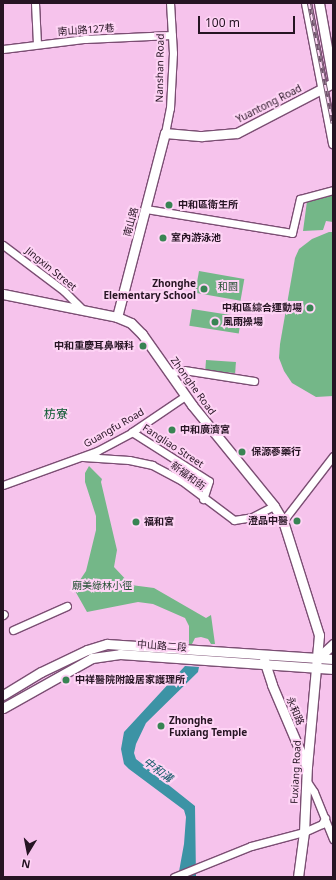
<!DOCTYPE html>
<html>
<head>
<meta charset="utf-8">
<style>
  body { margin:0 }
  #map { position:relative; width:336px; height:880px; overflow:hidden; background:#f6c3ec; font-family:"Noto Sans","Noto Sans TC",sans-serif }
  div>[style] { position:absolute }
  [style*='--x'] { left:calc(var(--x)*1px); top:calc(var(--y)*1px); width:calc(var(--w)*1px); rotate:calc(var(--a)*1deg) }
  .green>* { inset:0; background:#74b788; transform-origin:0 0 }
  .water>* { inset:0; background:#3c93a5 }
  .roads { filter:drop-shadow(1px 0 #7b4e73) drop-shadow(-1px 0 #7b4e73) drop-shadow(0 1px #7b4e73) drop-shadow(0 -1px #7b4e73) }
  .street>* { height:7px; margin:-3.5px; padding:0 3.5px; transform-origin:3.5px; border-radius:3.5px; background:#fff }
  .secondary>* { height:9px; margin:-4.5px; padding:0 4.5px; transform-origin:4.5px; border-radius:4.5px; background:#fff }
  .rail>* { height:3.5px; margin-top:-1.75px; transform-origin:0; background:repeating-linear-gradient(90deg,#fed4f5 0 6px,#72546d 0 12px); box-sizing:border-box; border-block:1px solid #72546d }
  .dots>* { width:11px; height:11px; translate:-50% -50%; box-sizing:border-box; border:2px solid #fed4f5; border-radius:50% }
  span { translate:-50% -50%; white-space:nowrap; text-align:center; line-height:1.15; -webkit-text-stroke:4px #fed4f5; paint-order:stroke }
  .street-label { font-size:10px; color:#261423 }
  .poi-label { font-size:10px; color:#261423; font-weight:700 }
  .left { translate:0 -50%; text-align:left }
  .right { translate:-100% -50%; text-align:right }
  .park-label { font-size:10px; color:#255134 }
  .water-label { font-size:11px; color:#115a67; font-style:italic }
  .quarter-label { font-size:12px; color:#08572d }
  .frame { position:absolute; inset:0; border:4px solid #261423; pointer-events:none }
  .north { position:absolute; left:8px; top:832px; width:40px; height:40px; -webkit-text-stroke:3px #fed4f5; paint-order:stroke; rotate:190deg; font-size:11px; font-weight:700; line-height:16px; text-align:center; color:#261423 }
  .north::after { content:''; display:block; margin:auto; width:14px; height:18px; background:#261423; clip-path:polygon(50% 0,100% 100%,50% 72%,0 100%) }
  .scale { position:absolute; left:198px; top:16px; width:97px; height:18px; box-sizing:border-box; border:2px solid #261423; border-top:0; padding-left:5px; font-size:12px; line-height:14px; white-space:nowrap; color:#261423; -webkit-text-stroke:3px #fed4f5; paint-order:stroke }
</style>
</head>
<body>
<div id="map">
  <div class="green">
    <div style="clip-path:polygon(333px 192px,333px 222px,326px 221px,323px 230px,303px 231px,307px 201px)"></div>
    <div style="clip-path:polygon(329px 232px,333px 232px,333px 396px,316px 397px,292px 383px,284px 371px,279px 358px,280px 344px,295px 258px,299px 249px,312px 239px)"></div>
    <div style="left:199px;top:271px;width:46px;height:22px;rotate:10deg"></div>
    <div style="left:192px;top:309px;width:50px;height:17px;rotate:9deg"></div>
    <div style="left:206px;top:360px;width:30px;height:11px;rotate:4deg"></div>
    <div style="clip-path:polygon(89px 466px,102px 479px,101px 482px,117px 550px,114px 567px,131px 585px,154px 588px,206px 618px,211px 615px,215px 644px,211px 644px,208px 639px,201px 637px,195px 638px,192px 644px,189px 644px,189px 626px,185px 618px,153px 604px,138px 602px,87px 612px,74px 589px,86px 571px,96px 530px,96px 516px,85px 482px,85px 473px)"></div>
  </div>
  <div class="water">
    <div style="clip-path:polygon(185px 666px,199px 667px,198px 672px,146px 723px,136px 744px,134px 753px,136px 759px,195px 806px,196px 877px,178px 877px,184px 844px,186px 817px,184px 810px,129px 769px,124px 764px,121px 749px,124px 732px)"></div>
  </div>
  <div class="roads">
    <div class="street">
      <div style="--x:35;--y:3;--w:41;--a:87.2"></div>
      <div style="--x:3;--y:49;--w:83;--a:-7"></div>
      <div style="--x:85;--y:39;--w:87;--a:-2.6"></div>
      <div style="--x:165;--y:133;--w:25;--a:-79"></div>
      <div style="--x:170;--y:108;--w:55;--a:-86.9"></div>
      <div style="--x:173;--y:53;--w:50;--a:-93.4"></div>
      <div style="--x:146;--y:209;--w:148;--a:9.3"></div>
      <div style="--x:292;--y:233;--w:35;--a:-77"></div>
      <div style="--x:300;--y:199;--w:34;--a:-15"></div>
      <div style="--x:3;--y:245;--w:76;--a:37"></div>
      <div style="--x:64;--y:291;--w:28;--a:45"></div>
      <div style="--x:170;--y:373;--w:14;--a:-12"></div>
      <div style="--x:184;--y:370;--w:71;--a:8.9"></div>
      <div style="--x:132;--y:432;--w:91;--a:32.5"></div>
      <div style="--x:209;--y:481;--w:19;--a:108"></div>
      <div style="--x:83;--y:457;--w:46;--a:3.7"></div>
      <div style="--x:129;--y:460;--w:24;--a:12"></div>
      <div style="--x:152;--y:465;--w:34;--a:28"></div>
      <div style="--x:182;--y:481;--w:65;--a:36.9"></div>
      <div style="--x:234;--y:520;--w:18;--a:-9"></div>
      <div style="--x:252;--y:517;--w:25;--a:-27"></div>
      <div style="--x:3;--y:485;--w:100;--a:-19.9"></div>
      <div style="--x:97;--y:451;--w:40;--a:-28"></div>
      <div style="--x:132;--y:432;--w:64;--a:-34.2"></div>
      <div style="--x:283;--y:521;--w:82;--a:-52.4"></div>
      <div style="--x:3;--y:615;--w:1;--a:-45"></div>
      <div style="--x:13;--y:630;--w:59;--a:-24"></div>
      <div style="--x:306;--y:780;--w:14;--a:56"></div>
      <div style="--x:314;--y:792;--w:51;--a:68"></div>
      <div style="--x:174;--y:877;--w:83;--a:-21.9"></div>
      <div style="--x:251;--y:846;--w:55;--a:-14.8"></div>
      <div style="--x:304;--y:832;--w:20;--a:-24"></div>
      <div style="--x:322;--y:824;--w:7;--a:-63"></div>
    </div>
    <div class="secondary">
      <div style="--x:306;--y:3;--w:143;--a:79.1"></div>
      <div style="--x:319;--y:3;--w:79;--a:79.8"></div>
      <div style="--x:3;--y:294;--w:116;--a:11.4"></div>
      <div style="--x:117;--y:317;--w:15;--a:23"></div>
      <div style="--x:131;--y:323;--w:16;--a:45"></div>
      <div style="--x:142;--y:334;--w:87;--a:54.8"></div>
      <div style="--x:192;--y:405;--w:130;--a:50.9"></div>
      <div style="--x:274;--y:506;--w:17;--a:59"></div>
      <div style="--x:283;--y:521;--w:120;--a:72.5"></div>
      <div style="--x:319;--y:635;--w:132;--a:95.2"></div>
      <div style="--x:307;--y:766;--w:66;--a:92.6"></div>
      <div style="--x:304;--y:832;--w:45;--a:97.6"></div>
      <div style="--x:117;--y:317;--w:190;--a:-75.4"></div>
      <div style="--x:165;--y:133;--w:37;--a:5"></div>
      <div style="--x:202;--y:136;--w:35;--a:-5"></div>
      <div style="--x:237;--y:133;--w:108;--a:-27.5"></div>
      <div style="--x:318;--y:658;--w:21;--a:-43"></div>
      <div style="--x:264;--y:660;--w:26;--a:72"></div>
      <div style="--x:272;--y:685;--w:87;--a:67"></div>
      <div style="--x:3;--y:695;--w:44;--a:-31.2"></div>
      <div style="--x:41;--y:672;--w:51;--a:-25.6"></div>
      <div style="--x:87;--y:650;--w:21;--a:-17"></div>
      <div style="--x:107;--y:644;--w:226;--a:3.8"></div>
      <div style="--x:3;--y:708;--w:102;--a:-29.3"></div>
      <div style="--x:92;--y:658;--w:28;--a:-8"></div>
      <div style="--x:120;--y:654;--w:214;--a:4"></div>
    </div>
  </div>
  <div class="rail">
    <div style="--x:309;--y:3;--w:123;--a:78.8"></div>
  </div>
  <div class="dots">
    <div style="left:169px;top:205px;background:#388453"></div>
    <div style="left:163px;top:238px;background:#388453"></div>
    <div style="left:204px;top:289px;background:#388453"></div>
    <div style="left:310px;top:308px;background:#388453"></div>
    <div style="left:215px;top:322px;background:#388453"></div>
    <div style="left:143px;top:346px;background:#388453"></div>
    <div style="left:172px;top:430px;background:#388453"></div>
    <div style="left:242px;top:452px;background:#388453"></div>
    <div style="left:297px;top:521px;background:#388453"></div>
    <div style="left:136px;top:522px;background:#388453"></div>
    <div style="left:66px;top:680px;background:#388453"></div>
    <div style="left:161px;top:726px;background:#388453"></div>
  </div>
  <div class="street-label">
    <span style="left:86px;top:30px;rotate:-4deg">南山路127巷</span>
    <span style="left:160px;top:68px;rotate:-89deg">Nanshan Road</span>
    <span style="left:269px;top:104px;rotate:-27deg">Yuantong Road</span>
    <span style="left:131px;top:222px;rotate:-75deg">南山路</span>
    <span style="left:51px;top:269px;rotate:39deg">Jingxin Street</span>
    <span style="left:193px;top:386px;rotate:54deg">Zhonghe Road</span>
    <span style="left:114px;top:428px;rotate:-30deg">Guangfu Road</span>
    <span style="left:173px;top:446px;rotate:33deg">Fangliao Street</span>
    <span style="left:188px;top:476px;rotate:36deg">新福和街</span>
    <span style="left:162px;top:646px;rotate:4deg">中山路二段</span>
    <span style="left:295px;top:711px;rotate:67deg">永和路</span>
    <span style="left:296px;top:772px;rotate:-87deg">Fuxiang Road</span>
  </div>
  <div class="poi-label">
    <span class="left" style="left:178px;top:205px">中和區衛生所</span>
    <span class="left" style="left:171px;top:238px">室內游泳池</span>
    <span class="right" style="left:196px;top:289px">Zhonghe<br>Elementary School</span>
    <span class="right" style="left:302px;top:308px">中和區綜合運動場</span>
    <span class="left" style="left:223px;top:322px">風雨操場</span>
    <span class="right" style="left:134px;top:346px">中和重慶耳鼻喉科</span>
    <span class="left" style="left:180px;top:430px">中和廣濟宮</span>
    <span class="left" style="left:251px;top:452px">保源蔘藥行</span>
    <span class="right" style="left:288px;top:521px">澄品中醫</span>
    <span class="left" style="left:144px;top:522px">福和宮</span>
    <span class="left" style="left:75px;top:680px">中祥醫院附設居家護理所</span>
    <span class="left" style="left:169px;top:726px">Zhonghe<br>Fuxiang Temple</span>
  </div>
  <div class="park-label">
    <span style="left:228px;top:287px">和園</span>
    <span style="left:102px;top:586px">廟美綠林小徑</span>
  </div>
  <div class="water-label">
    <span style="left:158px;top:770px;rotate:37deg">中和溝</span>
  </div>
  <div class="quarter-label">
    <span style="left:56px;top:414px">枋寮</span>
  </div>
  <div class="frame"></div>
  <div class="north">N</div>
  <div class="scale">100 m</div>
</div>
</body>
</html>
